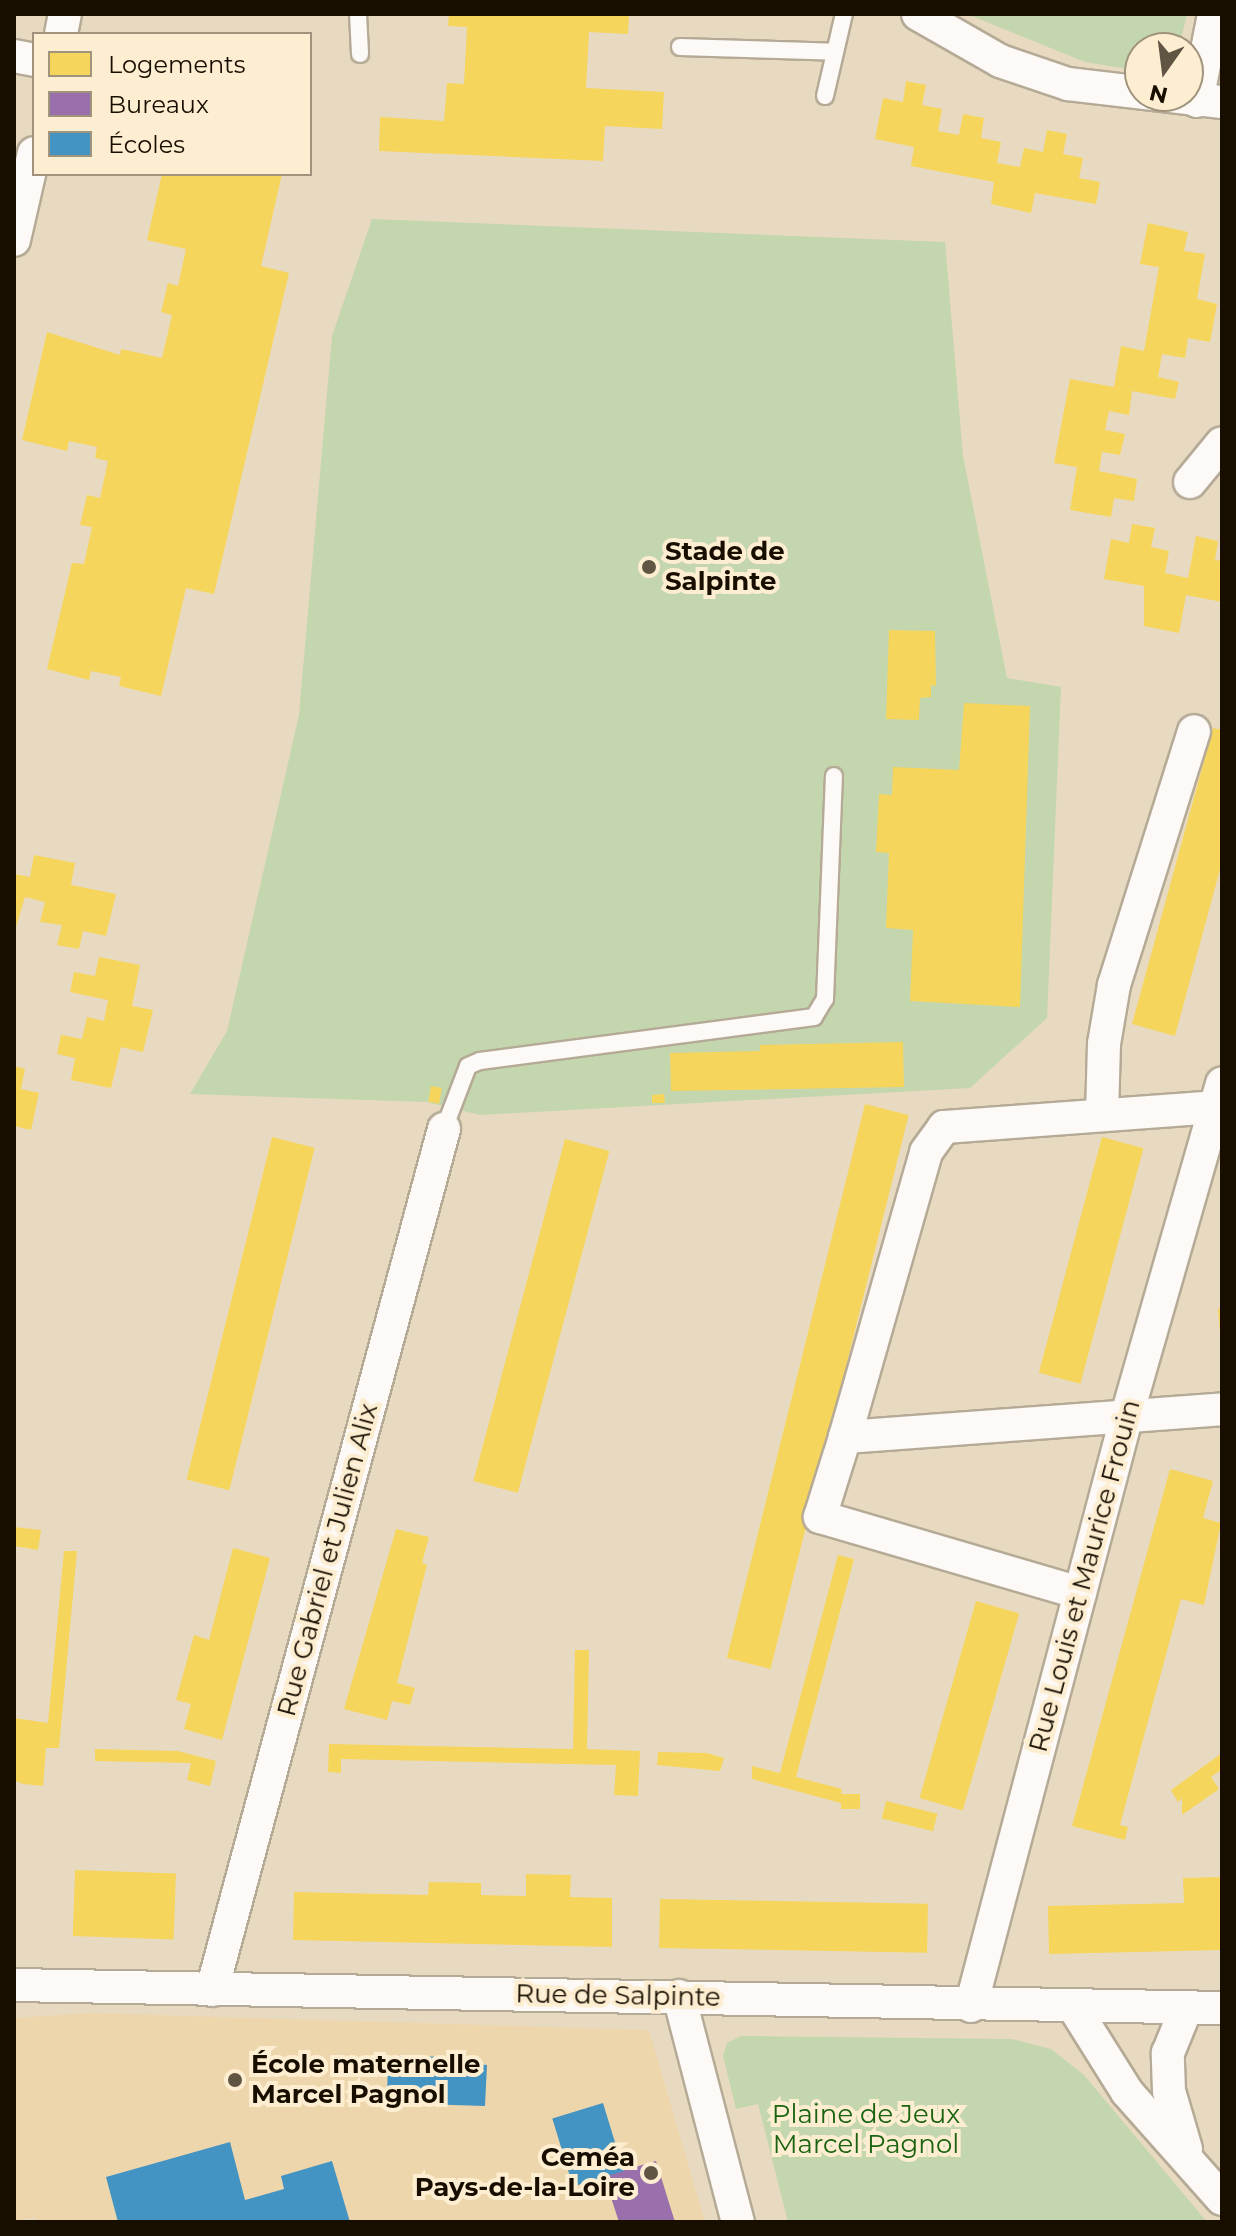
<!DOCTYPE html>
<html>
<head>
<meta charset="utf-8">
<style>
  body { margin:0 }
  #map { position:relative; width:1236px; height:2236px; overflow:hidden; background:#e8dac0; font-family:Montserrat,sans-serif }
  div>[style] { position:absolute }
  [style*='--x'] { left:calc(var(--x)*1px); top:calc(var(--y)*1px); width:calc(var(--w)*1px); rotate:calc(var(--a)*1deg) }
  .built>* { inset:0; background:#edd6ac }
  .green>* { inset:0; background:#c4d6ae }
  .homes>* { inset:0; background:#f6d55c; transform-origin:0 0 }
  .offices>* { inset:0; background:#9970ab }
  .schools>* { inset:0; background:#4393c3; transform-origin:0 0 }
  .roads { filter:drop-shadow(2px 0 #b5aa96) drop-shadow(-2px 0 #b5aa96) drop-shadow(0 2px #b5aa96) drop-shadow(0 -2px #b5aa96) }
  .service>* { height:16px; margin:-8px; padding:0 8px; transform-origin:8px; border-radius:8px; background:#fcf9f6 }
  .minor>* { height:32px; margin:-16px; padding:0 16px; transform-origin:16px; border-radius:16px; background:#fcf9f6 }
  .dots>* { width:22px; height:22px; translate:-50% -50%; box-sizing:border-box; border:4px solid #fdedd1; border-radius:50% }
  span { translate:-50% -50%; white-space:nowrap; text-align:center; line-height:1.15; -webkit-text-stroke:8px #fdedd1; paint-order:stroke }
  .poi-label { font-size:26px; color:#170e00; font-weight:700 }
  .left { translate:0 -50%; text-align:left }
  .right { translate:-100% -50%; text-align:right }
  .street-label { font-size:26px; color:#170e00 }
  .park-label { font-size:26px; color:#1a6310 }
  .frame { position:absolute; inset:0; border:16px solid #170e00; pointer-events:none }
  .legend { position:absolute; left:32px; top:32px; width:280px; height:144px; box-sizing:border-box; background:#fdedd1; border:2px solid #a1947d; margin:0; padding:10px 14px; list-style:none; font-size:24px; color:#170e00 }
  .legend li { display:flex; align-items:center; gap:16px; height:40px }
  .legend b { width:40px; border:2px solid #a1947d }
  .north { position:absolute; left:1124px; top:32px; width:80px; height:80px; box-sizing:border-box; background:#fdedd1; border:2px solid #a1947d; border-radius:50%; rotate:194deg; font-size:22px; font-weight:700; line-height:32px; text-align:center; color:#170e00 }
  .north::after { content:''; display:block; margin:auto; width:28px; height:36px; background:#605543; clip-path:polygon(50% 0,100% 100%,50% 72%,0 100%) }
</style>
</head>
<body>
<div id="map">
  <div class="built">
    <div style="clip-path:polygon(91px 2013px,649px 2030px,705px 2222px,37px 2222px,35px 2217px,14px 2221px,14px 2018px)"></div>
  </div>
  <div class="green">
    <div style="clip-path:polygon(967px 14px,1187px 14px,1179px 48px,1140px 48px,1140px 71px,1085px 62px)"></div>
    <div style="clip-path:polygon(372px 219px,945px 242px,963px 456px,1007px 678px,1061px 687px,1047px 1018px,970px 1088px,480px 1115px,427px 1102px,190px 1094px,227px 1031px,299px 715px,332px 336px)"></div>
    <div style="clip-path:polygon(741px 2036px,1012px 2039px,1051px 2049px,1084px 2075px,1207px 2222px,788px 2222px,758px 2104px,736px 2109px,723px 2056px,727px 2043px)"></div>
  </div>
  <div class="homes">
    <div style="clip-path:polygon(449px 14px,629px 14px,628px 34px,589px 32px,586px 88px,664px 92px,662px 129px,605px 126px,603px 161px,379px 151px,380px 117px,444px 121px,447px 83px,464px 84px,467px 27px,448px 26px)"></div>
    <div style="clip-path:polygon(906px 81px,926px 85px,922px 105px,942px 109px,938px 131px,959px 135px,963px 114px,984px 118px,981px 138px,1001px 142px,997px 163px,1020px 167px,1024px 148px,1043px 152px,1047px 130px,1067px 134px,1063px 154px,1083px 158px,1079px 178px,1100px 182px,1096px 204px,1035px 193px,1031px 213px,991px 204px,994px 182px,911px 166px,914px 147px,875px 139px,883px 98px,903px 102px)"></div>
    <div style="clip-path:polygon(162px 174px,282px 174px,261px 266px,289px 273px,214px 594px,186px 588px,161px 696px,119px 686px,121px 677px,91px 671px,89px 680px,47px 669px,72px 563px,84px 564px,92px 527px,80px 525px,87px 495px,100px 498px,108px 461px,95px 458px,97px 447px,69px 441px,67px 451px,22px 440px,47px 332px,120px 355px,121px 349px,162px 358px,172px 315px,161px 312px,168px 283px,178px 286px,186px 249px,147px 240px)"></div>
    <div style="clip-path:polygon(1148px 223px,1188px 232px,1184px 251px,1205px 254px,1197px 299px,1217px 304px,1210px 342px,1188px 338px,1185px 358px,1162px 354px,1158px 377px,1179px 382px,1175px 399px,1132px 391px,1129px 415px,1109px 411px,1105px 430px,1125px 434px,1120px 455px,1102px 452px,1099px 471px,1137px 479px,1134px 501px,1114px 498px,1111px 517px,1070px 510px,1077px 467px,1054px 463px,1070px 379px,1114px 387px,1121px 346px,1144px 351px,1159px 267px,1140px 264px)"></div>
    <div style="clip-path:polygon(1132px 524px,1155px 528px,1151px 547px,1169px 551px,1165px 573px,1188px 578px,1196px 536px,1218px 541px,1215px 560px,1222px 561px,1222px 602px,1186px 595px,1179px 633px,1144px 626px,1144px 586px,1104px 579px,1111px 539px,1129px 543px)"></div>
    <div style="clip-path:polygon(889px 630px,935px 631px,936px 686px,931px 685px,931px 697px,920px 698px,919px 720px,886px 719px)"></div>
    <div style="clip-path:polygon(964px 703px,1030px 706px,1020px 1007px,910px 1001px,913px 930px,886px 928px,889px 853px,876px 852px,879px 794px,892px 795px,893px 767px,959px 770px)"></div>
    <div style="clip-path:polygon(1213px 728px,1222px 730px,1222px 862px,1175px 1036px,1132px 1024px)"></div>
    <div style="clip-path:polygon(34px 855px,75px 863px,71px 885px,116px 894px,106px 936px,83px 931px,79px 949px,57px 945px,62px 925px,40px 922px,45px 902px,25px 897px,14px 934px,14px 874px,30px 877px)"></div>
    <div style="clip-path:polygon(99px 957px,140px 965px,132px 1006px,153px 1010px,143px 1052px,121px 1047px,111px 1088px,71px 1080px,75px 1058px,57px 1054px,61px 1035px,82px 1039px,87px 1017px,104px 1021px,108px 1000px,70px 992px,74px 972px,95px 976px)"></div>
    <div style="clip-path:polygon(903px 1042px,904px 1087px,671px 1091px,670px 1053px,760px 1051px,760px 1045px)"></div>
    <div style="clip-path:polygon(14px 1066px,25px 1069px,21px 1089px,39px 1093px,31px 1130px,14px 1126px)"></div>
    <div style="left:431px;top:1086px;width:11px;height:16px;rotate:10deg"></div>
    <div style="clip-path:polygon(664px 1094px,665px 1103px,652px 1103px,652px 1095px)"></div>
    <div style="left:865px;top:1104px;width:45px;height:571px;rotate:14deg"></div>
    <div style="left:272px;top:1137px;width:44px;height:353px;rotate:14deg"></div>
    <div style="left:1102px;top:1137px;width:43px;height:244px;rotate:15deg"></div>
    <div style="left:565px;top:1139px;width:46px;height:354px;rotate:15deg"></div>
    <div style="clip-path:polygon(1218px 1309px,1222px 1309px,1222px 1333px,1220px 1333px)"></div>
    <div style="clip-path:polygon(1170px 1469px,1213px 1481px,1203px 1518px,1221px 1523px,1204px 1605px,1181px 1599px,1120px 1825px,1128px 1827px,1125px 1840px,1072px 1826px)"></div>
    <div style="clip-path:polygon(14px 1527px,41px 1530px,38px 1550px,14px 1546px)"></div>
    <div style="clip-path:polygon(396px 1529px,429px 1537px,422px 1563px,427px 1565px,397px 1683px,415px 1688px,410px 1705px,392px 1701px,387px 1720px,344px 1709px)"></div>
    <div style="clip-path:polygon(233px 1548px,270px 1558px,222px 1740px,184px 1729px,191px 1704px,176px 1700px,194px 1635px,209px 1640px)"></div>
    <div style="clip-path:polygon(64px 1551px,77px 1551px,59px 1748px,46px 1748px,43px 1786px,23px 1784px,14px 1780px,14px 1718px,48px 1723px)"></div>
    <div style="clip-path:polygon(838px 1555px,854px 1559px,796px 1777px,842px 1789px,841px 1794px,860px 1794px,860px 1809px,841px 1809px,841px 1803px,752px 1779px,752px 1766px,780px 1773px)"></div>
    <div style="left:976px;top:1601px;width:45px;height:205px;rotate:16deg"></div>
    <div style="clip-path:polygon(575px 1650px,589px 1650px,587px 1749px,640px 1751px,638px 1796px,614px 1795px,616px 1765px,341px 1759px,341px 1773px,328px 1772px,329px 1744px,573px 1749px)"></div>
    <div style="clip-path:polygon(95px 1749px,178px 1751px,216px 1761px,210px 1786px,187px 1780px,191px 1763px,95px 1761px)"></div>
    <div style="clip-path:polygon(658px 1752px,707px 1753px,724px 1758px,720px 1771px,657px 1765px)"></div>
    <div style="clip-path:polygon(1222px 1753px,1222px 1769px,1211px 1777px,1219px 1789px,1182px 1815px,1182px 1798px,1178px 1802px,1171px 1790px)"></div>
    <div style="left:886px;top:1801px;width:53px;height:18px;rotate:14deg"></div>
    <div style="left:75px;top:1870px;width:101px;height:66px;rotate:2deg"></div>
    <div style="clip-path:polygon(526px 1874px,571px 1875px,570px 1897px,612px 1898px,612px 1947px,293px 1940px,294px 1892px,428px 1895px,429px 1882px,481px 1883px,481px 1895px,526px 1896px)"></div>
    <div style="clip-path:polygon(1222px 1877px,1222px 1950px,1049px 1954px,1048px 1906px,1184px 1903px,1183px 1878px)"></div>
    <div style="left:660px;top:1899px;width:268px;height:49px;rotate:1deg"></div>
  </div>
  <div class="offices">
    <div style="clip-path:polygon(656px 2161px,675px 2222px,619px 2222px,604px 2176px)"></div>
  </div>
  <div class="schools">
    <div style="clip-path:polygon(388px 2056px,462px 2057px,462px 2063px,487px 2065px,485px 2106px,387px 2103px)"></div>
    <div style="left:603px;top:2103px;width:71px;height:53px;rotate:73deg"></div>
    <div style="clip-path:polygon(230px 2142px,245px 2200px,284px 2189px,281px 2176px,332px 2161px,350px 2222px,118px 2222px,106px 2177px)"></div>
  </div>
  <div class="roads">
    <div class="service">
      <div style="--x:358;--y:14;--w:40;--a:87.1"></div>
      <div style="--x:680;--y:47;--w:155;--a:1.8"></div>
      <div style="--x:825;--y:96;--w:84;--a:-77"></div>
      <div style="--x:444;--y:1129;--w:67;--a:-69.1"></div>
      <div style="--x:468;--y:1066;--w:13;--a:-23"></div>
      <div style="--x:480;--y:1061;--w:337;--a:-7.5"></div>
      <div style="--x:814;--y:1017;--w:21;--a:-59"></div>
      <div style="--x:825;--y:999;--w:223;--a:-87.7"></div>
    </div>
    <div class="minor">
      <div style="--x:918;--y:14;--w:95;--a:29.8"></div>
      <div style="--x:1000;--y:61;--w:72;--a:18.7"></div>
      <div style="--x:1068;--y:84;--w:155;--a:6.7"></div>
      <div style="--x:61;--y:34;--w:20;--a:-79"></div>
      <div style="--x:14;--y:56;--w:20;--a:11"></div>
      <div style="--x:1197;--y:101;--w:89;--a:-78.9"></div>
      <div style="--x:14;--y:240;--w:89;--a:-77.1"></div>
      <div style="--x:1190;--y:482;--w:50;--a:-50.6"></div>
      <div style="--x:1102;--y:1115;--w:71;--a:-88.4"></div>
      <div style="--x:1104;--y:1044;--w:60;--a:-80.4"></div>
      <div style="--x:1114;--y:985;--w:266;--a:-72.5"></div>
      <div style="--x:845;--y:1437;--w:296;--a:-74.1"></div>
      <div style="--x:926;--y:1152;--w:31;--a:-54"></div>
      <div style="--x:944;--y:1127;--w:272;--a:-4.2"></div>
      <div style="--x:1080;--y:1593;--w:271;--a:-163.7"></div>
      <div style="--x:820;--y:1517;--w:84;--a:-72.6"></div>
      <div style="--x:845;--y:1437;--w:378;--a:-4.2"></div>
      <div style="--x:14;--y:1985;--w:1208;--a:1.09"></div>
      <div style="--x:212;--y:1990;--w:892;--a:-74.92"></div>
      <div style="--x:679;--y:1996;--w:234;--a:75.4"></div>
      <div style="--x:971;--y:2006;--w:611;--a:-75.21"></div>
      <div style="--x:1127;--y:1415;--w:345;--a:-74"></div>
      <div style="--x:1075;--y:2009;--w:98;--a:57.9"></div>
      <div style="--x:1127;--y:2092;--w:143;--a:48.4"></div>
      <div style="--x:1186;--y:2149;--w:60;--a:-106.3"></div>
      <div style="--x:1169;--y:2091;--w:38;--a:-92"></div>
      <div style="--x:1168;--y:2053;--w:48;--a:-67.8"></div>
    </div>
  </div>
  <div class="dots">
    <div style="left:649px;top:567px;background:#605543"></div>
    <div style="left:235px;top:2080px;background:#605543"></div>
    <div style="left:651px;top:2173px;background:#605543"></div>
  </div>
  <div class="poi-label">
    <span class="left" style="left:665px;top:567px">Stade de<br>Salpinte</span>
    <span class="left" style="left:251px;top:2080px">École maternelle<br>Marcel Pagnol</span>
    <span class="right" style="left:635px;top:2173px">Ceméa<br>Pays-de-la-Loire</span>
  </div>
  <div class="street-label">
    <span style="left:328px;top:1560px;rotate:-75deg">Rue Gabriel et Julien Alix</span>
    <span style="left:1085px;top:1576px;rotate:-75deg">Rue Louis et Maurice Frouin</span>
    <span style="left:618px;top:1996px;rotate:1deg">Rue de Salpinte</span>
  </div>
  <div class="park-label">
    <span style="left:866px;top:2130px">Plaine de Jeux<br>Marcel Pagnol</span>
  </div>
  <div class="frame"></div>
  <ul class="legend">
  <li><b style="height:22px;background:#f6d55c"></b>Logements</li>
  <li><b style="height:22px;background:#9970ab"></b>Bureaux</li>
  <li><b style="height:22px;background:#4393c3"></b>Écoles</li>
  </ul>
  <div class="north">N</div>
</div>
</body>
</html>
